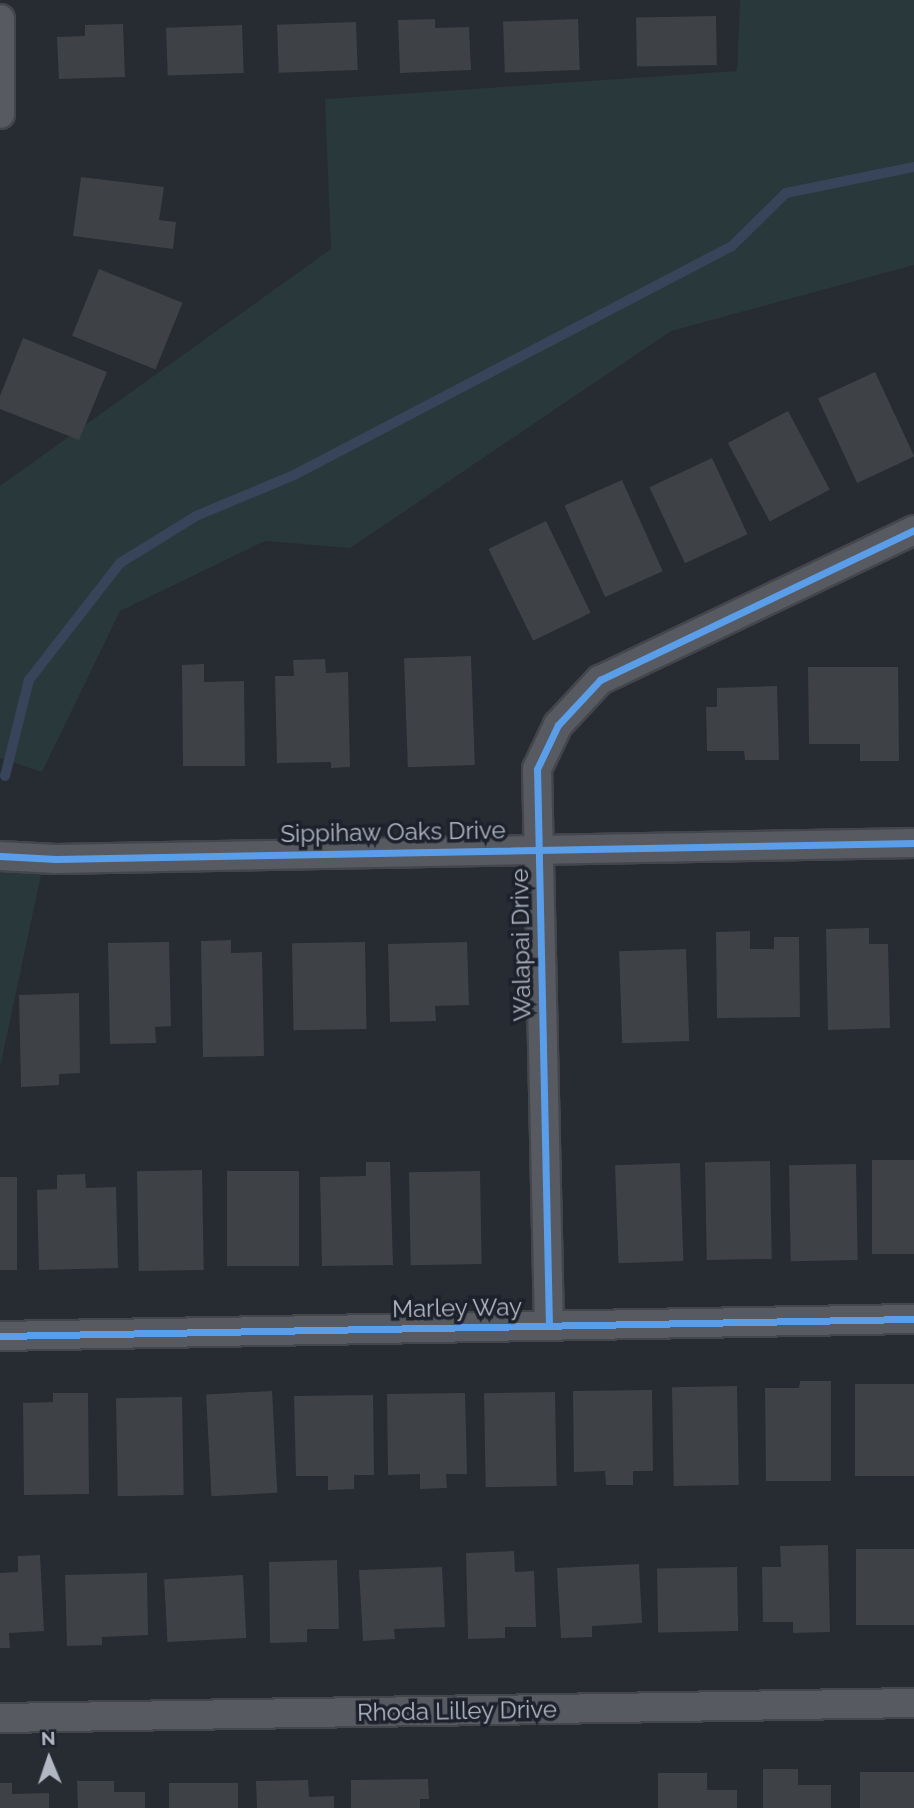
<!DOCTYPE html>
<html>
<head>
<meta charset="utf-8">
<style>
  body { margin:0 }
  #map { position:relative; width:914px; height:1808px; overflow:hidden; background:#272b32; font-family:Raleway,sans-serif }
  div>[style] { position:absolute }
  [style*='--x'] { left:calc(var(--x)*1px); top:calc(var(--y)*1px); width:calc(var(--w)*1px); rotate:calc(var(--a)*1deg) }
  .green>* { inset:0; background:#29383a; transform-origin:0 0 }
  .stream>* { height:10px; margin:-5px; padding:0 5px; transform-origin:5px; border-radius:5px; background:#38445a }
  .building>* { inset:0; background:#3e4247; transform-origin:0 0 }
  .roads { filter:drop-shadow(2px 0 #43464b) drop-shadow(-2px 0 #43464b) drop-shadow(0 2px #43464b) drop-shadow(0 -2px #43464b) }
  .street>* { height:28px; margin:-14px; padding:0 14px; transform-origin:14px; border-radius:14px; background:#575a61 }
  .cycleway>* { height:7px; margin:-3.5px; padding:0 3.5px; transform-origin:3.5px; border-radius:3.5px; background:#5a9eea }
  span { translate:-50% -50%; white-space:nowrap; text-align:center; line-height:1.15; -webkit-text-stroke:7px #1c212c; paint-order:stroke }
  .street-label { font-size:24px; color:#b1b7c3 }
  .north { position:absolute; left:14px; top:1724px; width:70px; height:70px; -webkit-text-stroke:5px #1c212c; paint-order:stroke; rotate:358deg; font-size:19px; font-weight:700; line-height:28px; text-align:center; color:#b1b7c3 }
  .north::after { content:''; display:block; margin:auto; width:24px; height:32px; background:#b1b7c3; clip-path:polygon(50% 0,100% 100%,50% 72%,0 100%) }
</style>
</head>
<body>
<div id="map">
  <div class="green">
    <div style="clip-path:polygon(740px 0,914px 0,914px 265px,671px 331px,350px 548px,265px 541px,120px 611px,42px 772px,0 758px,0 486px,331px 249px,325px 99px,737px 71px)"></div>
    <div style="left:0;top:861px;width:43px;height:204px;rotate:12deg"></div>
  </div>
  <div class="stream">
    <div style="--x:5;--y:776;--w:99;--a:-76"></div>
    <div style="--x:29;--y:680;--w:148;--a:-52.1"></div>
    <div style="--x:120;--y:563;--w:89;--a:-31.7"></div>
    <div style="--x:196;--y:516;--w:106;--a:-22.7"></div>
    <div style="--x:294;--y:475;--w:493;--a:-27.6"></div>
    <div style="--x:731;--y:247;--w:77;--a:-44.5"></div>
    <div style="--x:786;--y:193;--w:131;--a:-11.5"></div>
  </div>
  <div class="building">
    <div style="left:716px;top:16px;width:49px;height:80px;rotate:89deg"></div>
    <div style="clip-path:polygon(435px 19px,435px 28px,469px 27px,471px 70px,400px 73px,398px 20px)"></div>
    <div style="left:578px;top:19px;width:51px;height:75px;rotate:88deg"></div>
    <div style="left:356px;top:22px;width:48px;height:79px;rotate:88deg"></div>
    <div style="clip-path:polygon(123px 24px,125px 77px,59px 79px,57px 37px,85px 36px,85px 25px)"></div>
    <div style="left:242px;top:25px;width:48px;height:76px;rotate:88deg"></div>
    <div style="clip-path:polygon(81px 177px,164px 187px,159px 220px,176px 222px,173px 249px,73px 236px)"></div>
    <div style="left:99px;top:269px;width:90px;height:72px;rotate:22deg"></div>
    <div style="clip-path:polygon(23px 338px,107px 372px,79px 440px,0 409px,0 396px)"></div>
    <div style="left:875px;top:372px;width:93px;height:63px;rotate:65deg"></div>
    <div style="left:788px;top:411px;width:89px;height:68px;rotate:62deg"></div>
    <div style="left:712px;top:458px;width:84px;height:69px;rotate:65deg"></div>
    <div style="left:622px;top:480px;width:100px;height:63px;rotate:66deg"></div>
    <div style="left:546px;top:521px;width:102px;height:64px;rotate:64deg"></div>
    <div style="left:471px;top:656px;width:109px;height:67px;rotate:88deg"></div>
    <div style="clip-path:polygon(325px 659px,326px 673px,348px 672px,350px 767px,331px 768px,331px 762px,277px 763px,275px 676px,294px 676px,293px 660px)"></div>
    <div style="clip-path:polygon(204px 664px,204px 682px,244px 681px,245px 766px,183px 766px,182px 665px)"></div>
    <div style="clip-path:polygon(808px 667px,898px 667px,899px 761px,860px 761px,860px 744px,809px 744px)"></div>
    <div style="clip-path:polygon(777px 686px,779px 760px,745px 760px,744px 751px,707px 751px,706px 707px,717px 707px,717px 688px)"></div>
    <div style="clip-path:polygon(869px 928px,869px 944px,888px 944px,890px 1028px,828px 1030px,826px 929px)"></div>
    <div style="clip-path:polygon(750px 931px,750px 949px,774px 949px,774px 937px,799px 937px,800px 1017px,717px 1018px,716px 932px)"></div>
    <div style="clip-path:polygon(231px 940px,231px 953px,262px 952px,264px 1056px,203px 1057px,201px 941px)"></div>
    <div style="clip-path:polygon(169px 942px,171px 1026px,155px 1027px,156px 1043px,110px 1044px,108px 943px)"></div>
    <div style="left:365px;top:942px;width:87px;height:73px;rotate:89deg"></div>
    <div style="clip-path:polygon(467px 942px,469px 1005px,435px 1006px,436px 1021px,390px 1022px,388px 944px)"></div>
    <div style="left:686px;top:949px;width:92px;height:67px;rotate:88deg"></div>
    <div style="clip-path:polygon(79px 993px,80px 1073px,59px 1074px,59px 1085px,21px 1087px,19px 995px)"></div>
    <div style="left:914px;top:1160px;width:94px;height:42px;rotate:90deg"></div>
    <div style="left:770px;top:1161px;width:98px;height:65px;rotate:89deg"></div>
    <div style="clip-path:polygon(366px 1162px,390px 1162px,393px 1265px,322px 1266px,320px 1177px,366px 1176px)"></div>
    <div style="left:680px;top:1163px;width:98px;height:65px;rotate:88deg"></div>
    <div style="left:856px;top:1164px;width:96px;height:67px;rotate:89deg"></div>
    <div style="left:202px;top:1170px;width:100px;height:65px;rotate:89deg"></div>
    <div style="left:227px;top:1171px;width:72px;height:95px"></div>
    <div style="left:480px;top:1171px;width:93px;height:71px;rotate:89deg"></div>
    <div style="clip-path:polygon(85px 1174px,86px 1188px,116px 1187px,118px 1268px,39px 1270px,37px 1190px,57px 1189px,57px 1175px)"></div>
    <div style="left:0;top:1177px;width:17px;height:93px"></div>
    <div style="clip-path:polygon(800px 1381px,831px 1381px,831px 1481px,766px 1481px,765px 1388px,799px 1388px)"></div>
    <div style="left:855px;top:1384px;width:59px;height:92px"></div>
    <div style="left:737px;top:1386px;width:99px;height:65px;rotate:89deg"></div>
    <div style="clip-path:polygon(652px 1390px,653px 1471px,633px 1471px,633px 1485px,606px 1485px,605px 1471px,574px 1472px,573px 1391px)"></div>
    <div style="left:272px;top:1391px;width:102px;height:66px;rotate:87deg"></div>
    <div style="left:555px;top:1392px;width:94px;height:71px;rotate:89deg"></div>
    <div style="clip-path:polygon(53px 1393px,88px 1393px,89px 1494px,24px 1495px,23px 1403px,53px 1402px)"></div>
    <div style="clip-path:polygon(465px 1393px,467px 1474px,446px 1474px,447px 1488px,420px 1489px,420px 1474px,388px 1475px,387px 1394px)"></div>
    <div style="clip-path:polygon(373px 1395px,374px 1475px,354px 1475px,354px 1489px,328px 1490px,328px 1476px,296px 1476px,294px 1396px)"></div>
    <div style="left:182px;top:1397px;width:98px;height:66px;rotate:89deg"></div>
    <div style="clip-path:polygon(828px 1545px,830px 1632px,793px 1633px,793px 1622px,763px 1622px,762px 1567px,781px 1567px,780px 1546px)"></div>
    <div style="left:914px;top:1549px;width:76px;height:58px;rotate:90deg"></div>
    <div style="clip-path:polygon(514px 1551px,515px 1572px,534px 1571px,536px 1627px,505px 1627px,505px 1638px,468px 1639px,466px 1553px)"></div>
    <div style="clip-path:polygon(40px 1555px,44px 1631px,9px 1633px,10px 1648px,0 1648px,0 1573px,18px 1572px,18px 1556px)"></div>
    <div style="clip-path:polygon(337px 1560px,339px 1629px,307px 1629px,307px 1642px,270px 1643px,269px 1562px)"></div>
    <div style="clip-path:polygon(639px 1564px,642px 1623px,592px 1626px,592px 1637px,561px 1638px,557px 1568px)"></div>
    <div style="clip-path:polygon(442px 1567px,445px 1627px,394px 1629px,395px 1639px,363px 1641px,359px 1570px)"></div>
    <div style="left:737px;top:1567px;width:64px;height:80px;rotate:89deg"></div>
    <div style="clip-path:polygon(147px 1573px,148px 1635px,102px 1637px,102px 1645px,67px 1646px,65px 1575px)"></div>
    <div style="left:243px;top:1575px;width:63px;height:79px;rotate:87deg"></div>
    <div style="clip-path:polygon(763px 1769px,798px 1769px,798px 1785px,831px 1785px,831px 1808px,763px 1808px)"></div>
    <div style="left:914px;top:1772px;width:36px;height:54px;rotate:90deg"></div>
    <div style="clip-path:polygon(658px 1773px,707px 1773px,707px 1790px,737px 1790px,737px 1808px,658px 1808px)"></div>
    <div style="clip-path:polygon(428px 1779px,429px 1799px,420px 1799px,420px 1808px,351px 1808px,351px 1780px)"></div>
    <div style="clip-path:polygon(308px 1780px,309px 1797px,334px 1796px,334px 1808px,257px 1808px,256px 1781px)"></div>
    <div style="clip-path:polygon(77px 1781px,114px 1781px,114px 1792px,145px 1792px,145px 1808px,78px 1808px)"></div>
    <div style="clip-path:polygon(0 1783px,12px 1783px,12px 1794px,49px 1793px,49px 1808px,0 1808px)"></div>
    <div style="left:169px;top:1783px;width:69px;height:25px"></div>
  </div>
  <div class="roads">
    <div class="street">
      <div style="--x:0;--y:19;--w:95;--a:90"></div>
      <div style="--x:0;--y:856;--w:56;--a:3.1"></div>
      <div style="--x:56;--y:859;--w:858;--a:-1.07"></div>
      <div style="--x:549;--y:1326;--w:557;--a:-91.23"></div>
      <div style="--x:537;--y:769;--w:49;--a:-64.5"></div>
      <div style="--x:558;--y:725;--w:62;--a:-47"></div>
      <div style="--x:600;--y:680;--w:348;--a:-25.5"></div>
      <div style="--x:0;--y:1336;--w:914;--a:-1.07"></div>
      <div style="--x:0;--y:1718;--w:914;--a:-0.94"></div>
    </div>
  </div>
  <div class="cycleway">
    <div style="--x:0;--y:856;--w:56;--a:3.1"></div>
    <div style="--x:56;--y:859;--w:858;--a:-1.07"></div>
    <div style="--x:549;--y:1326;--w:557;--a:-91.23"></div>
    <div style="--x:537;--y:769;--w:49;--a:-64.5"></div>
    <div style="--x:558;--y:725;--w:62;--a:-47"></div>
    <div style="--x:600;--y:680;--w:348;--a:-25.5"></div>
    <div style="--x:0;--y:1336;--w:914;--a:-1.07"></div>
  </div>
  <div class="street-label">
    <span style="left:393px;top:832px;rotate:-1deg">Sippihaw Oaks Drive</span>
    <span style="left:521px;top:945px;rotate:-91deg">Walapai Drive</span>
    <span style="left:457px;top:1308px;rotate:-1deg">Marley Way</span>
    <span style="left:457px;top:1711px;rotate:-1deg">Rhoda Lilley Drive</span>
  </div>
  <div class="north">N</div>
</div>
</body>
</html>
